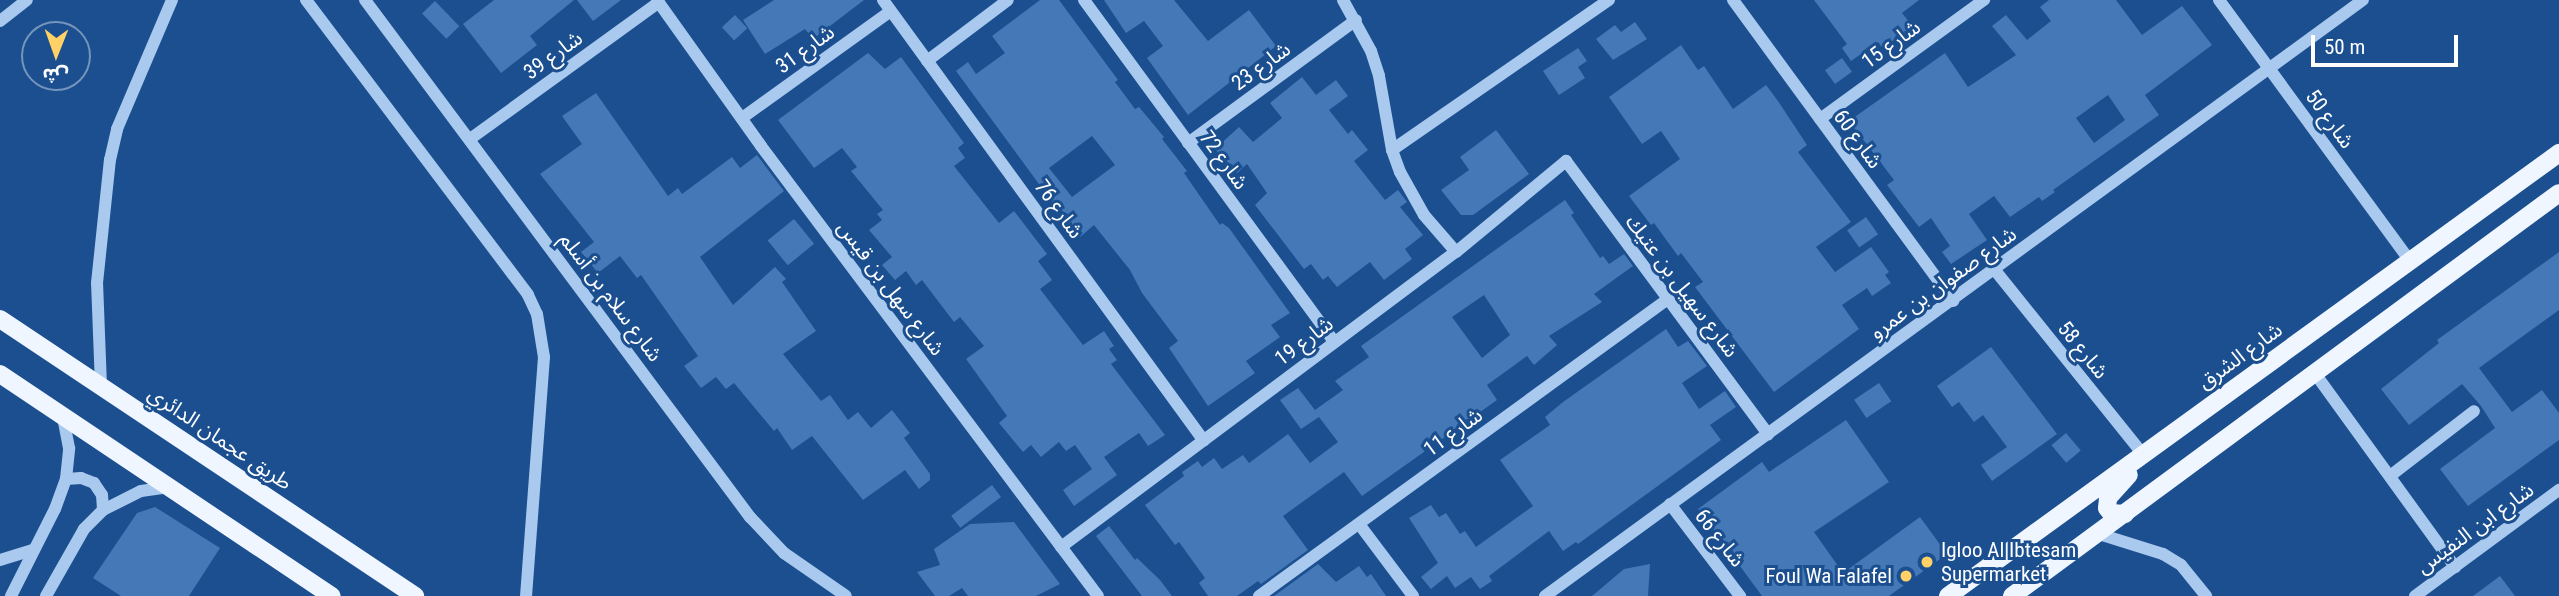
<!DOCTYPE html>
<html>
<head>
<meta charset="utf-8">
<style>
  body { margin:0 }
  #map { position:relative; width:2559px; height:596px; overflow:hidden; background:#1b4f8f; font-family:"Roboto Condensed","Noto Sans Arabic",sans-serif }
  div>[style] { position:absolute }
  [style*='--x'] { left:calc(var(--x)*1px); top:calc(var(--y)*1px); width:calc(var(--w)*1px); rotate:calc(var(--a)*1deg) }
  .building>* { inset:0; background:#4478b7; transform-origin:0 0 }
  .minor>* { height:12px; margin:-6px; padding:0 6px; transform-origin:6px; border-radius:6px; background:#a9c9ee }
  .major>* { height:18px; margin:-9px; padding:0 9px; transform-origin:9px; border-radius:9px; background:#f0f6ff }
  .dots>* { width:19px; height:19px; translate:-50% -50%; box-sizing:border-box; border:4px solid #1b4f8f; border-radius:50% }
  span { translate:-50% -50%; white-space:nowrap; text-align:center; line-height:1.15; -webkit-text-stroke:6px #1b4f8f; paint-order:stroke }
  .street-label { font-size:21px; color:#fff }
  .poi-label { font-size:21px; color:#fff }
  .left { translate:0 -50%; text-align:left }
  .right { translate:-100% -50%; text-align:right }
  .north { position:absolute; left:21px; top:21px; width:70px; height:70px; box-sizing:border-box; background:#1b4f8f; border:2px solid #7695bc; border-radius:50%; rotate:181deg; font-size:19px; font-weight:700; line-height:28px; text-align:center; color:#fff }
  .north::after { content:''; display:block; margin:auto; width:24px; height:32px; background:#ffd166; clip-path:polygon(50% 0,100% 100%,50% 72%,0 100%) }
  .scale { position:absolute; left:2311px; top:35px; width:147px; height:32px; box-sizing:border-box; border:4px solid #fff; border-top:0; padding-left:9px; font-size:21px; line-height:24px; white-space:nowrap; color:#fff; -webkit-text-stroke:5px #1b4f8f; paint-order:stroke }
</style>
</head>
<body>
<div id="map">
  <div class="building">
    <div style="clip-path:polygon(494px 0,574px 0,530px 36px,537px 45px,501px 73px,463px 24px)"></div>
    <div style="clip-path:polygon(577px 0,621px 0,593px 21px)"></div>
    <div style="clip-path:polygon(774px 0,864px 0,813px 39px,805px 29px,765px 54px,743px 20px)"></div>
    <div style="clip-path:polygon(evenodd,1040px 0,1059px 0,1118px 80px,1115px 82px,1135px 109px,1139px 107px,1164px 137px,1162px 139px,1187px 171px,1184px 173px,1220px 225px,1222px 223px,1229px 228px,1290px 313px,1271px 325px,1280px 337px,1246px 361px,1255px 373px,1208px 406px,1169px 348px,1178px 341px,1142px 293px,1130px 270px,1094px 225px,1080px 237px,1069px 225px,956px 71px,968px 62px,976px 74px,1005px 53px,992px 36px,1040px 0,1092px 136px,1115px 165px,1072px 197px,1049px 168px,1092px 136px)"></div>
    <div style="clip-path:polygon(1104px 0,1174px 0,1208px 41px,1249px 10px,1276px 46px,1188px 115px,1147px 58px,1163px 46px,1144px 21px,1126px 33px)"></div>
    <div style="clip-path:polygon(1814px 0,1919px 0,1902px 13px,1915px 29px,1885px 51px,1878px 42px,1851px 61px,1842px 48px,1847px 44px)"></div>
    <div style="clip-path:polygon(evenodd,2049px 0,2116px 0,2142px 35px,2182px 6px,2212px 45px,2145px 95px,2159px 115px,2053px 190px,2055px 192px,2042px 201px,2039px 197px,2010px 217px,1994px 196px,1969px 214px,1987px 240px,1951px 264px,1942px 252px,1950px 246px,1931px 218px,1919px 227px,1887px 185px,1894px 180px,1849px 121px,1945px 53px,1968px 87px,2016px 55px,1992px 26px,2006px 15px,2027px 40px,2051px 21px,2040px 7px,2049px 0,2108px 95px,2125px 120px,2094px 143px,2076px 118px,2108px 95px)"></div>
    <div style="left:435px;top:1px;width:35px;height:18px;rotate:46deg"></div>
    <div style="left:735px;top:15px;width:18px;height:18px;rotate:47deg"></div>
    <div style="clip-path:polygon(1635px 22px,1647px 39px,1613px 60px,1596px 39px,1615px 25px,1621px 32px)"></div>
    <div style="clip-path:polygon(1681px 45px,1698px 70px,1704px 66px,1733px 109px,1766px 85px,1778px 101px,1807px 145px,1798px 152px,1851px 222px,1816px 247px,1835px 272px,1871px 247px,1889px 272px,1885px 275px,1891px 283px,1872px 296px,1867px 288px,1842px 305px,1859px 329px,1774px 392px,1695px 287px,1703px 282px,1681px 253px,1678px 256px,1654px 223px,1651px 225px,1629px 196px,1680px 159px,1661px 131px,1642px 144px,1609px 97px)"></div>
    <div style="clip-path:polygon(1578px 48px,1587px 61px,1578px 67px,1585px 78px,1559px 95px,1543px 71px)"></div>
    <div style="clip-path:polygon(868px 53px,885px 69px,901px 57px,964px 143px,958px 148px,965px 158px,954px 166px,999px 223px,1014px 211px,1047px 254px,1038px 261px,1052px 280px,1040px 289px,1083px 345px,1104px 331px,1114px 346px,1109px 349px,1117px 360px,1111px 364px,1165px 435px,1148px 446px,1139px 433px,1104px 457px,1117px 475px,1074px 506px,1063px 490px,1092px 469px,1075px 445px,1066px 451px,1059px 442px,1041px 457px,1031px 445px,1023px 452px,999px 423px,1007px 416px,966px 359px,984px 346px,960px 317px,954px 322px,922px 280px,916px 285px,906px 271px,895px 280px,882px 265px,892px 257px,869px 230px,882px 220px,877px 214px,883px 210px,851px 171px,857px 167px,842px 148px,814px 168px,778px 120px)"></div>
    <div style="left:1842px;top:58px;width:17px;height:21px;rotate:54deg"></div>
    <div style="clip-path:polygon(1302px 77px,1316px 95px,1336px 80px,1348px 96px,1329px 110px,1348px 134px,1352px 130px,1368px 150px,1354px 161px,1385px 200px,1398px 190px,1407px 202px,1400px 207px,1423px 235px,1405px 249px,1412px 259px,1384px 280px,1370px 262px,1337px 287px,1328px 276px,1323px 280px,1311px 264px,1304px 269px,1255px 205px,1267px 193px,1247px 164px,1237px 173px,1215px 149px,1239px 127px,1253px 142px,1282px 118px,1270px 103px)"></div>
    <div style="clip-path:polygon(596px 93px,668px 196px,678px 188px,682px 194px,732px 157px,740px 168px,757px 155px,784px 191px,700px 257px,733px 305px,775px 267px,786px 279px,782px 282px,816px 331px,783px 354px,821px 401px,830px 395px,848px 420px,858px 412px,871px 428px,892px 410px,910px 433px,904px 438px,930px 474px,930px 480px,919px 489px,905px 470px,863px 500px,812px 436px,792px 450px,777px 428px,774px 431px,734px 383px,726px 389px,716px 377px,701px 388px,684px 366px,698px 356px,641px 275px,637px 278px,620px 256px,598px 273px,581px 252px,594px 242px,540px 174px,582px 144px,562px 116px)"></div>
    <div style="clip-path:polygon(1496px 130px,1529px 174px,1473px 215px,1461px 215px,1441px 190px,1469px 170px,1460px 157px)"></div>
    <div style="clip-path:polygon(evenodd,1565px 200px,1574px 213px,1571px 215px,1600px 258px,1603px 256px,1609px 264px,1624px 254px,1633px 266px,1594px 294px,1602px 302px,1549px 336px,1557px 345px,1534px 365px,1527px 356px,1487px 385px,1497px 400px,1362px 496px,1344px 472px,1283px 516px,1308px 550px,1261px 584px,1258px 581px,1237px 596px,1208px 596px,1199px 583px,1205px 578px,1179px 542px,1175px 545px,1145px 505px,1184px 476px,1182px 472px,1198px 461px,1202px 467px,1214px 458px,1222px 469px,1243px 455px,1249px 463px,1288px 434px,1310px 463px,1338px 442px,1319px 417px,1301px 429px,1280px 400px,1298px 388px,1315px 410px,1343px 390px,1335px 381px,1369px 357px,1361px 346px,1565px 200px,1484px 295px,1510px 335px,1482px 358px,1452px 317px,1484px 295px)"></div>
    <div style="left:1866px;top:217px;width:21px;height:23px;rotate:55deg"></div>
    <div style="left:794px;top:219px;width:32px;height:34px;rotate:51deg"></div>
    <div style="clip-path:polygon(2559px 252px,2559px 310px,2479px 368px,2512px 412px,2542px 390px,2559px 413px,2559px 440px,2468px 506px,2440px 469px,2495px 428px,2481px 406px,2462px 384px,2409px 425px,2381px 389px,2439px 343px,2437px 340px)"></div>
    <div style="clip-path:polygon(1666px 329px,1678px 347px,1688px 341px,1707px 366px,1682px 383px,1699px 409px,1725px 391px,1736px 407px,1710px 425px,1721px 440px,1578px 544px,1576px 542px,1563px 551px,1549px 531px,1489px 576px,1492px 581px,1480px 589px,1471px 577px,1455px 588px,1447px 576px,1431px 589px,1421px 577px,1438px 563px,1409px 518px,1431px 505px,1439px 517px,1446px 513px,1460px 534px,1465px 531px,1476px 547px,1533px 506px,1500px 460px,1550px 425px,1545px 417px,1563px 402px)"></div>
    <div style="clip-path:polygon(1991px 347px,2057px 434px,1992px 481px,1981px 465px,2007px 447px,1983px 415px,1974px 422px,1959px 402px,1952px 407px,1937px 386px)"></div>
    <div style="left:1879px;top:383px;width:22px;height:30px;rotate:56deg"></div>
    <div style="clip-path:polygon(1846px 420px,1889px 482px,1814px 532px,1843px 573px,1920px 517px,1947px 554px,1889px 596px,1762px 596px,1698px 509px,1762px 462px,1769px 472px)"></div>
    <div style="left:2066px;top:433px;width:23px;height:19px;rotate:50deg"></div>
    <div style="left:992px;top:485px;width:15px;height:51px;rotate:53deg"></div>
    <div style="clip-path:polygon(155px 507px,220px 548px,189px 596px,121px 596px,93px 578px,137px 513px)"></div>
    <div style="clip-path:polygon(1014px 522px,1060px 584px,1036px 596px,968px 596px,962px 588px,949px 596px,935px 596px,917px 572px,940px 565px,934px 549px,970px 524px)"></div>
    <div style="clip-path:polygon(1109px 526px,1135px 560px,1137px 558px,1160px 580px,1172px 596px,1142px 596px,1096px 536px)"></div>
    <div style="clip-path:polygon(1318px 564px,1336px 582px,1359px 566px,1367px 577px,1371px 574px,1386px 596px,1274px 596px)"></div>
    <div style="clip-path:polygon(1650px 564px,1648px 596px,1592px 596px,1624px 569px)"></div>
    <div style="clip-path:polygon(2500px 576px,2515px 596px,2473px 596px)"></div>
  </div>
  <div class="minor">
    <div style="--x:306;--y:0;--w:369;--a:53"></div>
    <div style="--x:528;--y:295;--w:21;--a:65"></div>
    <div style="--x:537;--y:314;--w:44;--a:80.8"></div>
    <div style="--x:544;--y:357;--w:240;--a:94.3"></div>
    <div style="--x:365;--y:0;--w:645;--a:53.33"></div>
    <div style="--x:750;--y:517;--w:50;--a:46.6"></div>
    <div style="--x:784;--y:553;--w:75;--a:34.7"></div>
    <div style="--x:657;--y:0;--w:179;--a:54.5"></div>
    <div style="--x:761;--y:146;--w:562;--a:53.17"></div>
    <div style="--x:883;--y:0;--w:545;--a:53.95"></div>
    <div style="--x:1084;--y:0;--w:424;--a:53.8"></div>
    <div style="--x:1343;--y:0;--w:58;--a:61.2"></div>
    <div style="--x:1371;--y:51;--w:26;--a:72"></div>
    <div style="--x:1379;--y:76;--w:75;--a:80"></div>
    <div style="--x:1392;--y:150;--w:23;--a:70"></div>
    <div style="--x:1400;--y:172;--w:49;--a:60.8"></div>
    <div style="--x:1424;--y:215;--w:49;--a:49.1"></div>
    <div style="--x:1733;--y:0;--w:373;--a:53.8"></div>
    <div style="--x:2219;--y:0;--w:323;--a:53.8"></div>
    <div style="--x:0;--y:21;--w:34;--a:-38"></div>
    <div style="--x:927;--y:61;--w:101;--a:-37"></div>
    <div style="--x:742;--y:118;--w:183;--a:-35.7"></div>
    <div style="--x:1820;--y:119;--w:203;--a:-36"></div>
    <div style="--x:470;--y:139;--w:233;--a:-35.9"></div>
    <div style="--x:1188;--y:143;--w:208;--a:-36.2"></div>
    <div style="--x:1392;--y:150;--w:264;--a:-34.7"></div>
    <div style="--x:1994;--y:269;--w:238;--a:51.2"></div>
    <div style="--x:2314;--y:372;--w:241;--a:54.1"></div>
    <div style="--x:101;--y:386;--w:103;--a:-92.2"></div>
    <div style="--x:97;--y:283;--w:124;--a:-84"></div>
    <div style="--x:110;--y:160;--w:32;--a:-77"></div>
    <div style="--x:117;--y:129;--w:140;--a:-66.9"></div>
    <div style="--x:2390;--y:476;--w:106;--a:-37.7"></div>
    <div style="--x:66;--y:479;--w:15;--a:-4"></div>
    <div style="--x:81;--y:478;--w:14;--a:21"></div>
    <div style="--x:94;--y:483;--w:14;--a:56"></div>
    <div style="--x:102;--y:495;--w:15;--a:86"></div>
    <div style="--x:1670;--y:504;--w:116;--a:52.7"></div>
    <div style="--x:1359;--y:524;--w:90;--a:53.1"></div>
    <div style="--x:2099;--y:534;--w:67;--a:17.4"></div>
    <div style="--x:2163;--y:554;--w:21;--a:31"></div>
    <div style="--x:2181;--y:565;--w:40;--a:51"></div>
    <div style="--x:1061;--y:547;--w:493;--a:-36.8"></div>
    <div style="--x:1456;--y:252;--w:143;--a:-39.6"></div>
    <div style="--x:1566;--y:161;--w:340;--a:53.5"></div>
    <div style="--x:0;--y:560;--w:34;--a:-17"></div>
    <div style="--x:11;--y:596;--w:97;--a:-63.2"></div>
    <div style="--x:55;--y:509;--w:32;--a:-70"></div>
    <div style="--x:66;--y:479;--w:31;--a:-84"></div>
    <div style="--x:69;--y:448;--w:33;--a:-101"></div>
    <div style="--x:46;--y:596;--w:77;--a:-60.4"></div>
    <div style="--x:84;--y:529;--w:27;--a:-45"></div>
    <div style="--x:103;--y:510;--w:42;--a:-26.6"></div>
    <div style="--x:141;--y:491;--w:27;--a:-8"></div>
    <div style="--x:1259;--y:596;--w:505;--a:-35.99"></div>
    <div style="--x:1545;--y:596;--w:1012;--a:-36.08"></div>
    <div style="--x:2415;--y:596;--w:179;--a:-36.4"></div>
  </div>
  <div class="major">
    <div style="--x:0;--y:319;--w:499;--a:33.7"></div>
    <div style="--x:0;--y:374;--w:399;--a:33.8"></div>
    <div style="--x:2125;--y:514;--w:14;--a:-176"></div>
    <div style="--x:2111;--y:513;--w:6;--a:-129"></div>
    <div style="--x:2107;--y:508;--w:10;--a:-84"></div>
    <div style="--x:2108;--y:498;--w:31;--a:-48"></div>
    <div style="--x:1948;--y:596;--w:755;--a:-35.94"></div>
    <div style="--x:2012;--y:596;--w:679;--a:-36.38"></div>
  </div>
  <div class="dots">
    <div style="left:1927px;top:562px;background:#ffd166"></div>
    <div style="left:1906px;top:576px;background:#ffd166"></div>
  </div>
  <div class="street-label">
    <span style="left:1891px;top:44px;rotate:-36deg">شارع 15</span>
    <span style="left:805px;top:49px;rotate:-36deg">شارع 31</span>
    <span style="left:553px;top:55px;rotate:-36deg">شارع 39</span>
    <span style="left:1261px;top:66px;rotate:-36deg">شارع 23</span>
    <span style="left:2330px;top:119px;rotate:54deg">شارع 50</span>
    <span style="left:1858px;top:139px;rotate:54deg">شارع 60</span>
    <span style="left:1224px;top:160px;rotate:54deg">شارع 72</span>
    <span style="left:1059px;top:209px;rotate:54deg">شارع 76</span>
    <span style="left:1943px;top:283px;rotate:-36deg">شارع صفوان بن عمرو</span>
    <span style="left:1682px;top:286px;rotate:53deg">شارع سهيل بن عتيك</span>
    <span style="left:891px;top:288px;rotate:53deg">شارع سهل بن قيس</span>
    <span style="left:611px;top:297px;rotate:53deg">شارع سلام بن أسلم</span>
    <span style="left:1304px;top:341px;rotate:-37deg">شارع 19</span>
    <span style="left:2083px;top:350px;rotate:51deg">شارع 58</span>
    <span style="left:2240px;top:356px;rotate:-36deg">شارع الشرق</span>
    <span style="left:1453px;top:432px;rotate:-36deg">شارع 11</span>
    <span style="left:220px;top:438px;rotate:34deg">طريق عجمان الدائري</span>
    <span style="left:2475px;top:528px;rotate:-36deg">شارع ابن النفيس</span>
    <span style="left:1720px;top:538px;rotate:52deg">شارع 66</span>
  </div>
  <div class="poi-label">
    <span class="left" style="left:1941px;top:562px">Igloo Al Ibtesam<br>Supermarket</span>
    <span class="right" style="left:1892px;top:576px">Foul Wa Falafel</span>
  </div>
  <div class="north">ش</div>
  <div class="scale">50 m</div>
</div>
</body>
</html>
